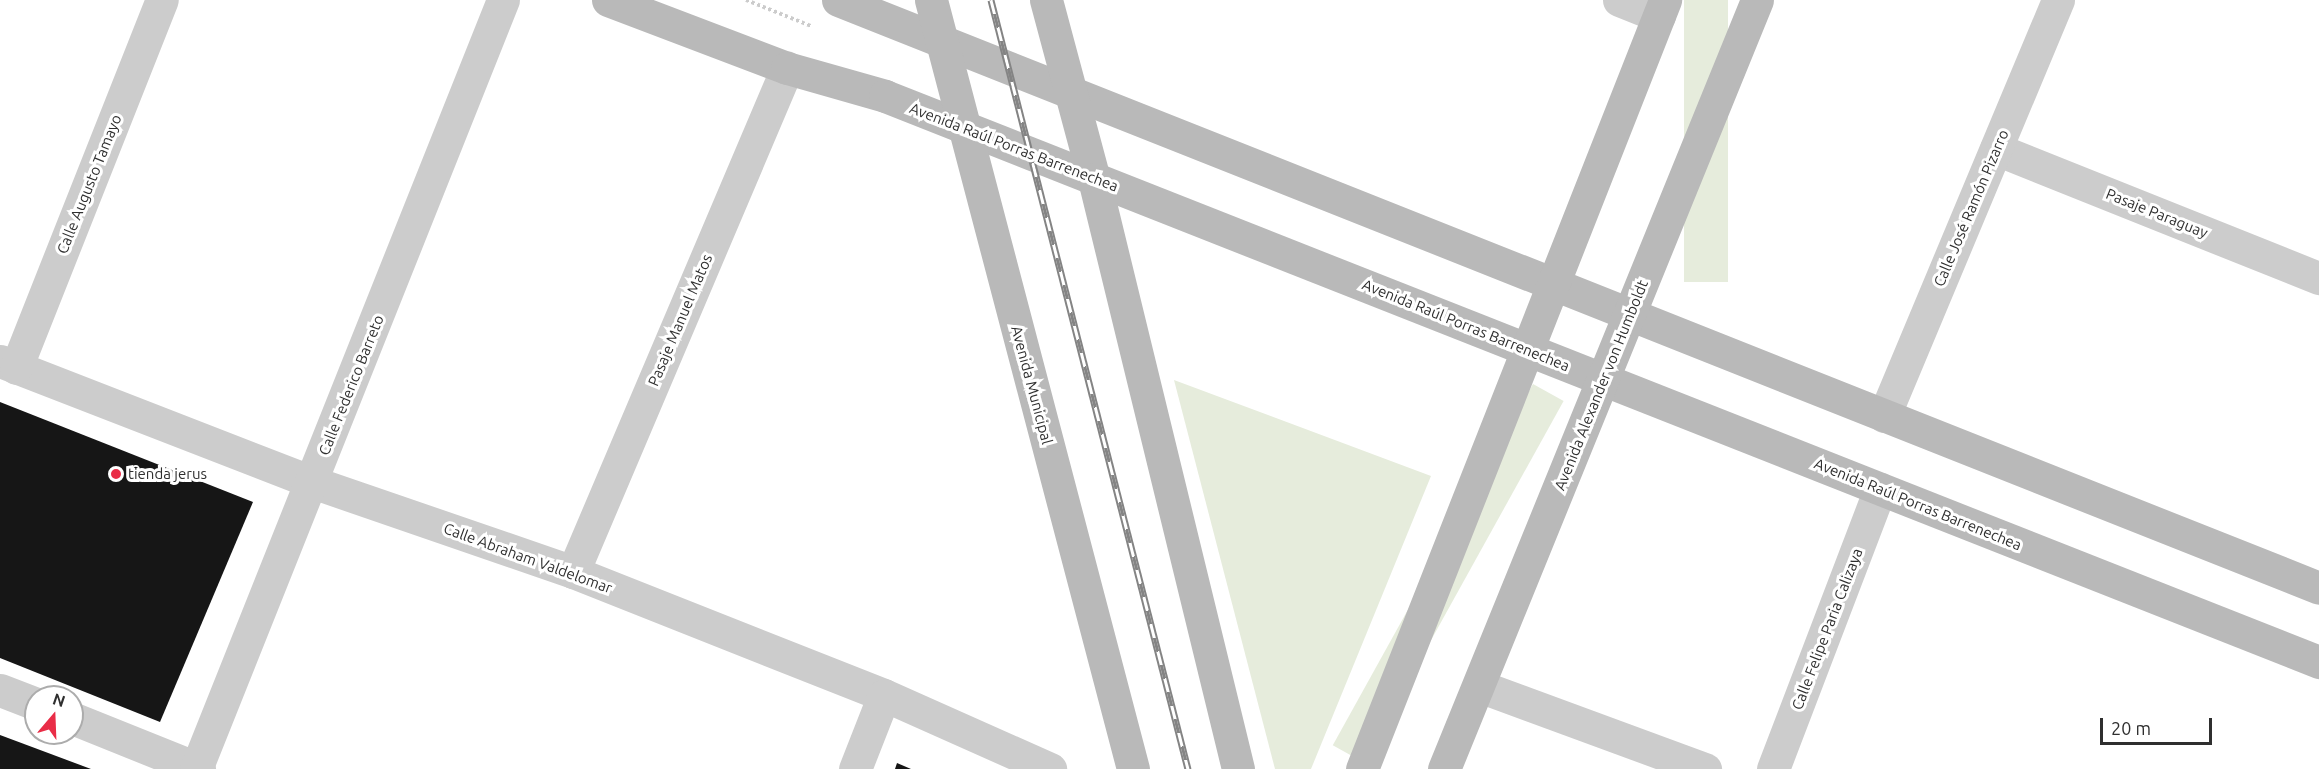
<!DOCTYPE html>
<html>
<head>
<meta charset="utf-8">
<style>
  body { margin:0 }
  #map { position:relative; width:2319px; height:769px; overflow:hidden; background:#fff; font-family:Ubuntu,sans-serif }
  div>[style] { position:absolute }
  [style*='--x'] { left:calc(var(--x)*1px); top:calc(var(--y)*1px); width:calc(var(--w)*1px); rotate:calc(var(--a)*1deg) }
  .green>* { inset:0; background:#e6ecdc; transform-origin:0 0 }
  .building>* { inset:0; background:#161616 }
  .path>* { height:4px; margin-top:-2px; transform-origin:0; background:repeating-linear-gradient(90deg,#ccc 0 3px,transparent 0 6px) }
  .street>* { height:33px; margin:-16.5px; padding:0 16.5px; transform-origin:16.5px; border-radius:16.5px; background:#ccc }
  .secondary>* { height:33px; margin:-16.5px; padding:0 16.5px; transform-origin:16.5px; border-radius:16.5px; background:#b9b9b9 }
  .rail>* { height:7px; margin-top:-3.5px; transform-origin:0; background:repeating-linear-gradient(90deg,#fff 0 14px,#848484 0 28px); box-sizing:border-box; border-block:2px solid #848484 }
  .dots>* { width:16px; height:16px; translate:-50% -50%; box-sizing:border-box; border:3px solid #fff; border-radius:50% }
  span { translate:-50% -50%; white-space:nowrap; text-align:center; line-height:1.15; -webkit-text-stroke:6px #fff; paint-order:stroke }
  .street-label { font-size:15px; color:#2f2f2f }
  .poi-label { font-size:15px; color:#2f2f2f }
  .left { translate:0 -50%; text-align:left }
  .north { position:absolute; left:24px; top:685px; width:60px; height:60px; box-sizing:border-box; background:#fff; border:2px solid #acacac; border-radius:50%; rotate:19deg; font-size:16px; font-weight:700; line-height:24px; text-align:center; color:#2f2f2f }
  .north::after { content:''; display:block; margin:auto; width:21px; height:27px; background:#e92d47; clip-path:polygon(50% 0,100% 100%,50% 72%,0 100%) }
  .scale { position:absolute; left:2100px; top:718px; width:112px; height:27px; box-sizing:border-box; border:3px solid #2f2f2f; border-top:0; padding-left:8px; font-size:18px; line-height:21px; white-space:nowrap; color:#2f2f2f; -webkit-text-stroke:4px #fff; paint-order:stroke }
</style>
</head>
<body>
<div id="map">
  <div class="green">
    <div style="left:1684px;top:0;width:44px;height:282px"></div>
    <div style="clip-path:polygon(1174px 380px,1431px 476px,1311px 769px,1275px 769px)"></div>
    <div style="left:1533px;top:384px;width:35px;height:413px;rotate:29deg"></div>
  </div>
  <div class="building">
    <div style="clip-path:polygon(0 402px,253px 502px,160px 722px,0 658px)"></div>
    <div style="clip-path:polygon(0 735px,91px 769px,0 769px)"></div>
    <div style="clip-path:polygon(897px 763px,911px 769px,895px 769px)"></div>
  </div>
  <div class="path">
    <div style="--x:746;--y:0;--w:70;--a:21.8"></div>
  </div>
  <div class="street">
    <div style="--x:1619;--y:0;--w:43;--a:21.8"></div>
    <div style="--x:1996;--y:149;--w:348;--a:21.8"></div>
    <div style="--x:0;--y:361;--w:335;--a:21.2"></div>
    <div style="--x:312;--y:482;--w:276;--a:19"></div>
    <div style="--x:573;--y:572;--w:334;--a:21.6"></div>
    <div style="--x:884;--y:695;--w:182;--a:24"></div>
    <div style="--x:16;--y:368;--w:396;--a:-68.4"></div>
    <div style="--x:1884;--y:416;--w:451;--a:-67.3"></div>
    <div style="--x:573;--y:572;--w:548;--a:-66.99"></div>
    <div style="--x:1479;--y:686;--w:241;--a:20.2"></div>
    <div style="--x:0;--y:690;--w:39;--a:21"></div>
    <div style="--x:72;--y:718;--w:137;--a:21.9"></div>
    <div style="--x:196;--y:769;--w:828;--a:-68.24"></div>
    <div style="--x:855;--y:769;--w:79;--a:-68.6"></div>
    <div style="--x:1773;--y:769;--w:300;--a:-69.1"></div>
  </div>
  <div class="secondary">
    <div style="--x:608;--y:0;--w:191;--a:20.8"></div>
    <div style="--x:787;--y:68;--w:102;--a:15.9"></div>
    <div style="--x:885;--y:96;--w:1542;--a:21.54"></div>
    <div style="--x:838;--y:0;--w:1593;--a:21.65"></div>
    <div style="--x:931;--y:0;--w:795;--a:75.28"></div>
    <div style="--x:1046;--y:0;--w:185;--a:75"></div>
    <div style="--x:1094;--y:179;--w:607;--a:76.28"></div>
    <div style="--x:1362;--y:769;--w:827;--a:-68.49"></div>
    <div style="--x:1444;--y:769;--w:830;--a:-67.85"></div>
  </div>
  <div class="rail">
    <div style="--x:991;--y:0;--w:794;--a:75.63"></div>
  </div>
  <div class="dots">
    <div style="left:116px;top:474px;background:#e92d47"></div>
  </div>
  <div class="street-label">
    <span style="left:1014px;top:147px;rotate:21deg">Avenida Raúl Porras Barrenechea</span>
    <span style="left:89px;top:184px;rotate:-68deg">Calle Augusto Tamayo</span>
    <span style="left:1971px;top:208px;rotate:-67deg">Calle José Ramón Pizarro</span>
    <span style="left:2157px;top:213px;rotate:22deg">Pasaje Paraguay</span>
    <span style="left:680px;top:320px;rotate:-67deg">Pasaje Manuel Matos</span>
    <span style="left:1466px;top:325px;rotate:22deg">Avenida Raúl Porras Barrenechea</span>
    <span style="left:351px;top:385px;rotate:-68deg">Calle Federico Barreto</span>
    <span style="left:1032px;top:385px;rotate:75deg">Avenida Municipal</span>
    <span style="left:1601px;top:385px;rotate:-68deg">Avenida Alexander von Humboldt</span>
    <span style="left:1918px;top:504px;rotate:22deg">Avenida Raúl Porras Barrenechea</span>
    <span style="left:528px;top:558px;rotate:20deg">Calle Abraham Valdelomar</span>
    <span style="left:1827px;top:629px;rotate:-69deg">Calle Felipe Paria Calizaya</span>
  </div>
  <div class="poi-label">
    <span class="left" style="left:128px;top:474px">tienda jerus</span>
  </div>
  <div class="north">N</div>
  <div class="scale">20 m</div>
</div>
</body>
</html>
